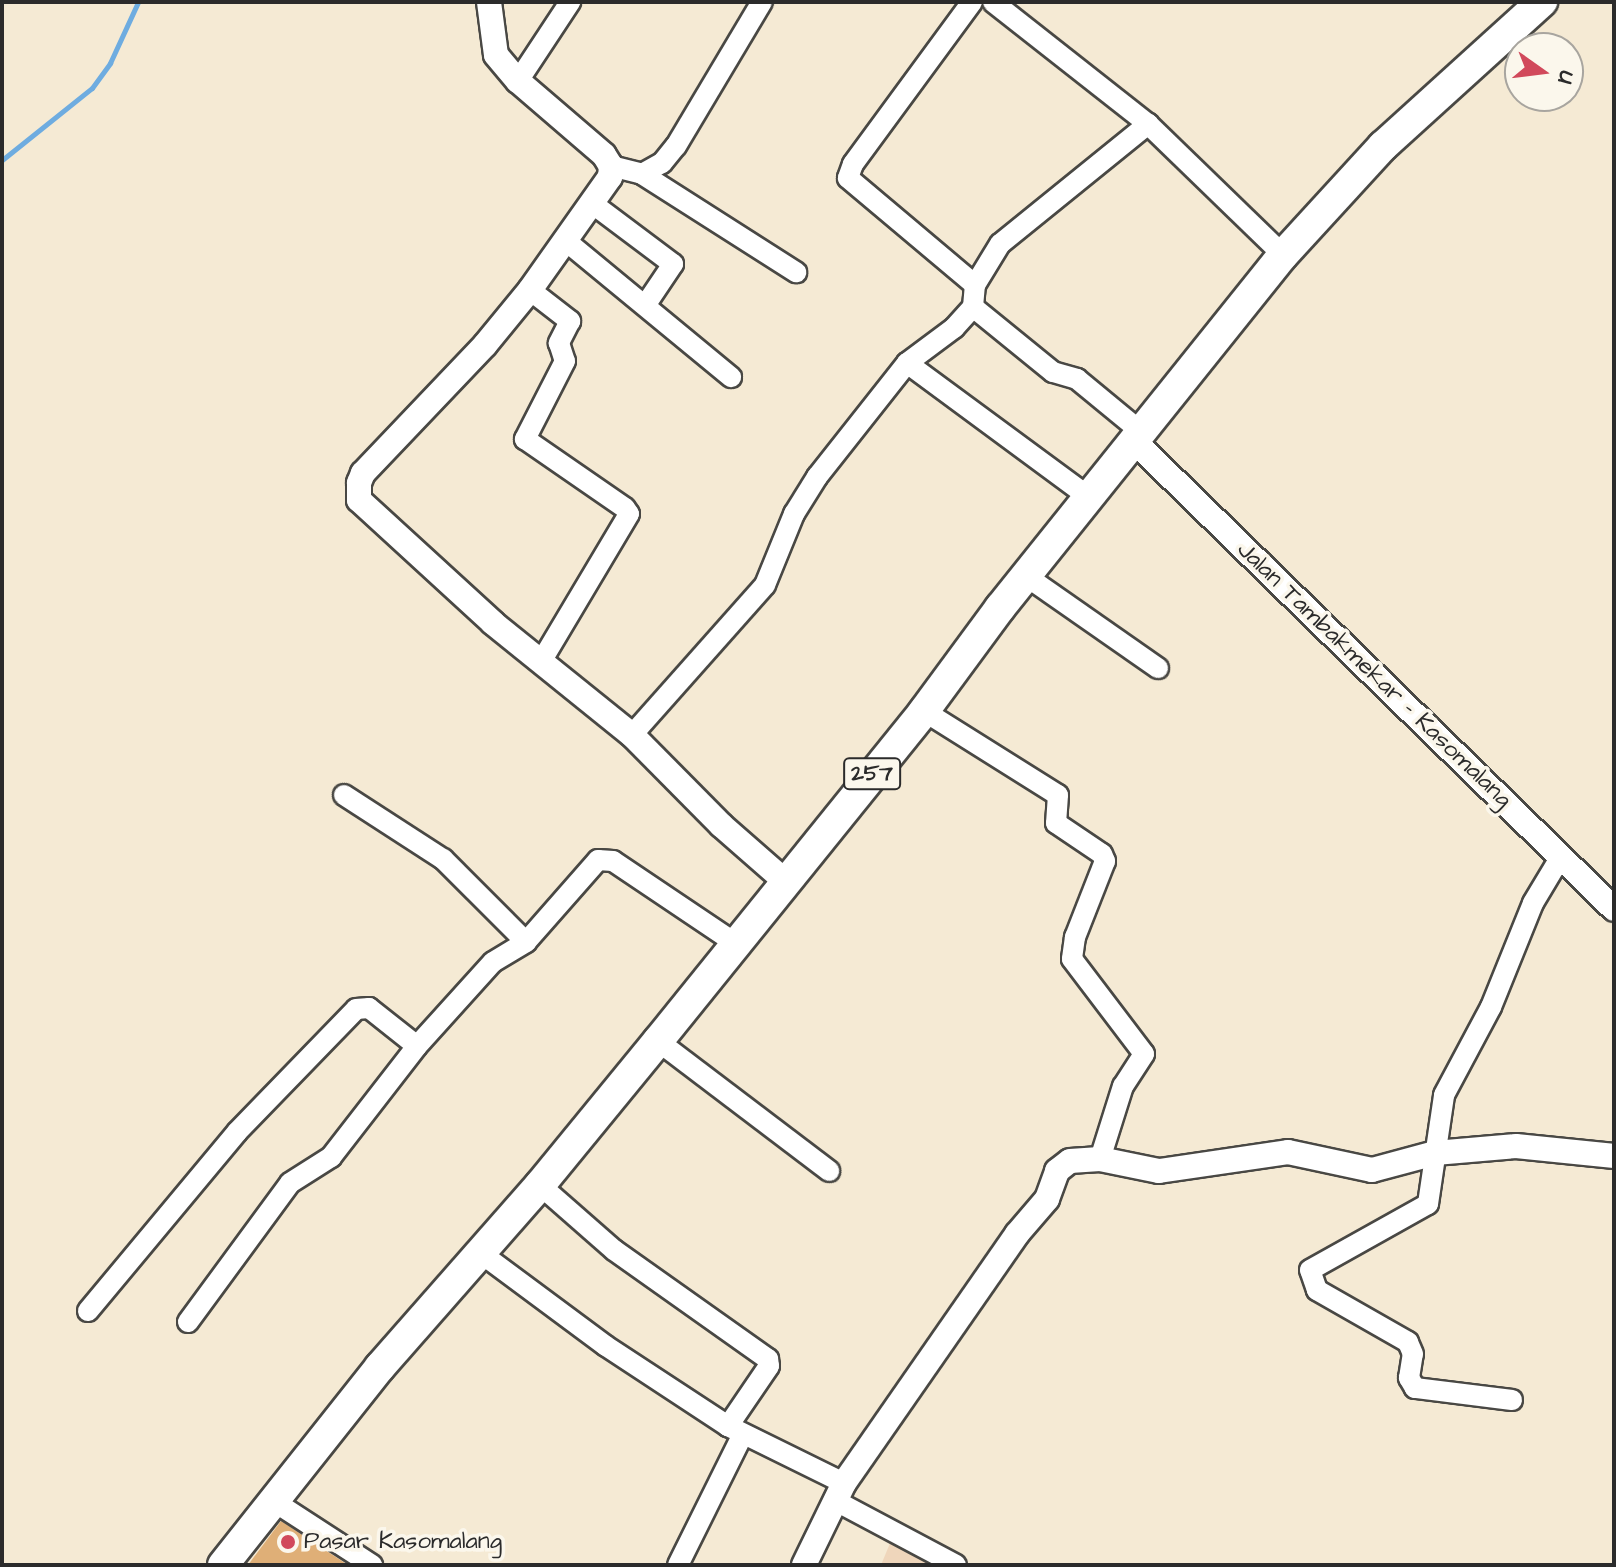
<!DOCTYPE html>
<html>
<head>
<meta charset="utf-8">
<style>
  body { margin:0 }
  #map { position:relative; width:1616px; height:1567px; overflow:hidden; background:#f5ead4; font-family:"Architects Daughter",sans-serif }
  div>[style] { position:absolute }
  [style*='--x'] { left:calc(var(--x)*1px); top:calc(var(--y)*1px); width:calc(var(--w)*1px); rotate:calc(var(--a)*1deg) }
  .built>* { inset:0; background:#efd6bb }
  .stream>* { height:5px; margin:-2.5px; padding:0 2.5px; transform-origin:2.5px; border-radius:2.5px; background:#6eace0 }
  .building>* { inset:0; background:#dfaf77 }
  .roads { filter:drop-shadow(2px 0 #494844) drop-shadow(-2px 0 #494844) drop-shadow(0 2px #494844) drop-shadow(0 -2px #494844) }
  .minor>* { height:20px; margin:-10px; padding:0 10px; transform-origin:10px; border-radius:10px; background:#fff }
  .tertiary>* { height:24px; margin:-12px; padding:0 12px; transform-origin:12px; border-radius:12px; background:#fff }
  .primary>* { height:30px; margin:-15px; padding:0 15px; transform-origin:15px; border-radius:15px; background:#fff }
  .dots>* { width:22px; height:22px; translate:-50% -50%; box-sizing:border-box; border:4px solid #fbf7ec; border-radius:50% }
  span { translate:-50% -50%; white-space:nowrap; text-align:center; line-height:1.15; -webkit-text-stroke:7px #fbf7ec; paint-order:stroke }
  .shield-label span { padding:2px 6px; background:#fbf7ec; border:2px solid; border-radius:6px; -webkit-text-stroke-width:0 }
  .shield-label { font-size:22px; color:#2b2b2b; font-weight:700 }
  .street-label { font-size:24px; color:#2b2b2b }
  .poi-label { font-size:24px; color:#2b2b2b }
  .left { translate:0 -50%; text-align:left }
  .frame { position:absolute; inset:0; border:4px solid #2b2b2b; pointer-events:none }
  .north { position:absolute; left:1504px; top:32px; width:80px; height:80px; box-sizing:border-box; background:#fbf7ec; border:2px solid #a8a59f; border-radius:50%; rotate:104deg; font-size:22px; font-weight:700; line-height:32px; text-align:center; color:#2b2b2b }
  .north::after { content:''; display:block; margin:auto; width:28px; height:36px; background:#d1495b; clip-path:polygon(50% 0,100% 100%,50% 72%,0 100%) }
</style>
</head>
<body>
<div id="map">
  <div class="built">
    <div style="clip-path:polygon(893px 1536px,946px 1565px,881px 1565px)"></div>
  </div>
  <div class="stream">
    <div style="--x:2;--y:160;--w:115;--a:-38.7"></div>
    <div style="--x:92;--y:88;--w:31;--a:-54"></div>
    <div style="--x:110;--y:63;--w:67;--a:-65.3"></div>
  </div>
  <div class="building">
    <div style="clip-path:polygon(281px 1521px,348px 1565px,248px 1565px)"></div>
  </div>
  <div class="roads">
    <div class="minor">
      <div style="--x:972;--y:2;--w:201;--a:126.3"></div>
      <div style="--x:853;--y:164;--w:15;--a:110"></div>
      <div style="--x:848;--y:178;--w:166;--a:40.1"></div>
      <div style="--x:993;--y:2;--w:197;--a:38.2"></div>
      <div style="--x:1148;--y:124;--w:188;--a:44.1"></div>
      <div style="--x:518;--y:81;--w:95;--a:-56.6"></div>
      <div style="--x:611;--y:166;--w:32;--a:14"></div>
      <div style="--x:642;--y:174;--w:23;--a:-29"></div>
      <div style="--x:662;--y:163;--w:22;--a:-51"></div>
      <div style="--x:676;--y:146;--w:168;--a:-59.2"></div>
      <div style="--x:642;--y:174;--w:183;--a:32.5"></div>
      <div style="--x:593;--y:204;--w:100;--a:36.9"></div>
      <div style="--x:673;--y:264;--w:48;--a:124"></div>
      <div style="--x:566;--y:241;--w:214;--a:39.5"></div>
      <div style="--x:530;--y:290;--w:51;--a:37.8"></div>
      <div style="--x:570;--y:321;--w:25;--a:117"></div>
      <div style="--x:559;--y:343;--w:19;--a:72"></div>
      <div style="--x:565;--y:361;--w:88;--a:117.1"></div>
      <div style="--x:525;--y:439;--w:121;--a:34.6"></div>
      <div style="--x:625;--y:508;--w:7;--a:56"></div>
      <div style="--x:629;--y:514;--w:170;--a:120.8"></div>
      <div style="--x:973;--y:307;--w:103;--a:39.1"></div>
      <div style="--x:1053;--y:372;--w:25;--a:16"></div>
      <div style="--x:1077;--y:379;--w:82;--a:39.5"></div>
      <div style="--x:907;--y:363;--w:226;--a:36.4"></div>
      <div style="--x:1026;--y:576;--w:161;--a:34.9"></div>
      <div style="--x:924;--y:711;--w:158;--a:32.1"></div>
      <div style="--x:1058;--y:795;--w:28;--a:94"></div>
      <div style="--x:1056;--y:823;--w:55;--a:34"></div>
      <div style="--x:1102;--y:854;--w:8;--a:67"></div>
      <div style="--x:1105;--y:861;--w:82;--a:111.5"></div>
      <div style="--x:1075;--y:937;--w:22;--a:98"></div>
      <div style="--x:1072;--y:959;--w:119;--a:52.8"></div>
      <div style="--x:1144;--y:1054;--w:38;--a:123"></div>
      <div style="--x:1123;--y:1086;--w:77;--a:107.5"></div>
      <div style="--x:632;--y:735;--w:200;--a:-48.4"></div>
      <div style="--x:765;--y:585;--w:77;--a:-67.8"></div>
      <div style="--x:794;--y:514;--w:44;--a:-58.1"></div>
      <div style="--x:817;--y:477;--w:145;--a:-51.7"></div>
      <div style="--x:907;--y:363;--w:59;--a:-36.7"></div>
      <div style="--x:954;--y:328;--w:28;--a:-48"></div>
      <div style="--x:973;--y:307;--w:22;--a:-85"></div>
      <div style="--x:975;--y:285;--w:48;--a:-58.6"></div>
      <div style="--x:1000;--y:244;--w:191;--a:-39"></div>
      <div style="--x:344;--y:795;--w:118;--a:32.9"></div>
      <div style="--x:443;--y:859;--w:117;--a:45"></div>
      <div style="--x:658;--y:1041;--w:215;--a:37.2"></div>
      <div style="--x:540;--y:1185;--w:98;--a:41.3"></div>
      <div style="--x:614;--y:1250;--w:189;--a:35.3"></div>
      <div style="--x:768;--y:1359;--w:7;--a:82"></div>
      <div style="--x:769;--y:1366;--w:73;--a:124.3"></div>
      <div style="--x:482;--y:1254;--w:154;--a:36.6"></div>
      <div style="--x:606;--y:1346;--w:146;--a:33.3"></div>
      <div style="--x:728;--y:1426;--w:129;--a:26.2"></div>
      <div style="--x:88;--y:1311;--w:233;--a:-50.2"></div>
      <div style="--x:237;--y:1132;--w:171;--a:-45.9"></div>
      <div style="--x:356;--y:1009;--w:13;--a:-4"></div>
      <div style="--x:369;--y:1008;--w:61;--a:38.4"></div>
      <div style="--x:188;--y:1322;--w:172;--a:-53.7"></div>
      <div style="--x:290;--y:1183;--w:49;--a:-32.4"></div>
      <div style="--x:331;--y:1157;--w:140;--a:-52.2"></div>
      <div style="--x:417;--y:1046;--w:113;--a:-47.9"></div>
      <div style="--x:493;--y:962;--w:39;--a:-31"></div>
      <div style="--x:526;--y:942;--w:109;--a:-48.7"></div>
      <div style="--x:598;--y:860;--w:15;--a:4"></div>
      <div style="--x:613;--y:861;--w:147;--a:33.9"></div>
      <div style="--x:1512;--y:1400;--w:98;--a:-172.9"></div>
      <div style="--x:1415;--y:1388;--w:12;--a:-121"></div>
      <div style="--x:1409;--y:1378;--w:24;--a:-81"></div>
      <div style="--x:1413;--y:1354;--w:13;--a:-113"></div>
      <div style="--x:1408;--y:1342;--w:105;--a:-150.3"></div>
      <div style="--x:1317;--y:1290;--w:21;--a:-109"></div>
      <div style="--x:1310;--y:1270;--w:135;--a:-29.2"></div>
      <div style="--x:1428;--y:1204;--w:110;--a:-81.6"></div>
      <div style="--x:1444;--y:1095;--w:100;--a:-61.9"></div>
      <div style="--x:1491;--y:1007;--w:112;--a:-68"></div>
      <div style="--x:1533;--y:903;--w:52;--a:-59"></div>
      <div style="--x:834;--y:1500;--w:138;--a:28"></div>
      <div style="--x:275;--y:1502;--w:116;--a:33"></div>
      <div style="--x:678;--y:1565;--w:146;--a:-63.6"></div>
    </div>
    <div class="tertiary">
      <div style="--x:489;--y:2;--w:53;--a:82.5"></div>
      <div style="--x:496;--y:55;--w:34;--a:50"></div>
      <div style="--x:518;--y:81;--w:113;--a:40.7"></div>
      <div style="--x:604;--y:155;--w:13;--a:58"></div>
      <div style="--x:611;--y:166;--w:11;--a:95"></div>
      <div style="--x:610;--y:177;--w:138;--a:125.3"></div>
      <div style="--x:530;--y:290;--w:71;--a:129.3"></div>
      <div style="--x:485;--y:345;--w:177;--a:133.6"></div>
      <div style="--x:363;--y:473;--w:11;--a:112"></div>
      <div style="--x:359;--y:483;--w:17;--a:90"></div>
      <div style="--x:359;--y:500;--w:182;--a:42.5"></div>
      <div style="--x:493;--y:623;--w:179;--a:38.9"></div>
      <div style="--x:632;--y:735;--w:127;--a:45.3"></div>
      <div style="--x:721;--y:825;--w:85;--a:41.2"></div>
      <div style="--x:1134;--y:441;--w:670;--a:44.27"></div>
      <div style="--x:804;--y:1565;--w:91;--a:-64"></div>
      <div style="--x:844;--y:1483;--w:303;--a:-55.2"></div>
      <div style="--x:1017;--y:1234;--w:46;--a:-49.4"></div>
      <div style="--x:1047;--y:1199;--w:30;--a:-70"></div>
      <div style="--x:1057;--y:1171;--w:16;--a:-38"></div>
      <div style="--x:1070;--y:1161;--w:30;--a:-4"></div>
      <div style="--x:1100;--y:1159;--w:60;--a:11.5"></div>
      <div style="--x:1159;--y:1171;--w:130;--a:-8.4"></div>
      <div style="--x:1288;--y:1152;--w:86;--a:12.1"></div>
      <div style="--x:1372;--y:1170;--w:65;--a:-15.1"></div>
      <div style="--x:1435;--y:1153;--w:81;--a:-4.9"></div>
      <div style="--x:1516;--y:1146;--w:99;--a:5.8"></div>
    </div>
    <div class="primary">
      <div style="--x:223;--y:1565;--w:253;--a:-51.6"></div>
      <div style="--x:380;--y:1367;--w:242;--a:-48.7"></div>
      <div style="--x:540;--y:1185;--w:186;--a:-50.7"></div>
      <div style="--x:658;--y:1041;--w:424;--a:-51.1"></div>
      <div style="--x:924;--y:711;--w:128;--a:-53.6"></div>
      <div style="--x:1000;--y:608;--w:452;--a:-51.3"></div>
      <div style="--x:1283;--y:255;--w:148;--a:-47.5"></div>
      <div style="--x:1383;--y:146;--w:215;--a:-42.2"></div>
    </div>
  </div>
  <div class="dots">
    <div style="left:288px;top:1542px;background:#d1495b"></div>
  </div>
  <div class="shield-label">
    <span style="left:872px;top:774px">257</span>
  </div>
  <div class="street-label">
    <span style="left:1374px;top:675px;rotate:44deg">Jalan Tambakmekar - Kasomalang</span>
  </div>
  <div class="poi-label">
    <span class="left" style="left:304px;top:1542px">Pasar Kasomalang</span>
  </div>
  <div class="frame"></div>
  <div class="north">U</div>
</div>
</body>
</html>
